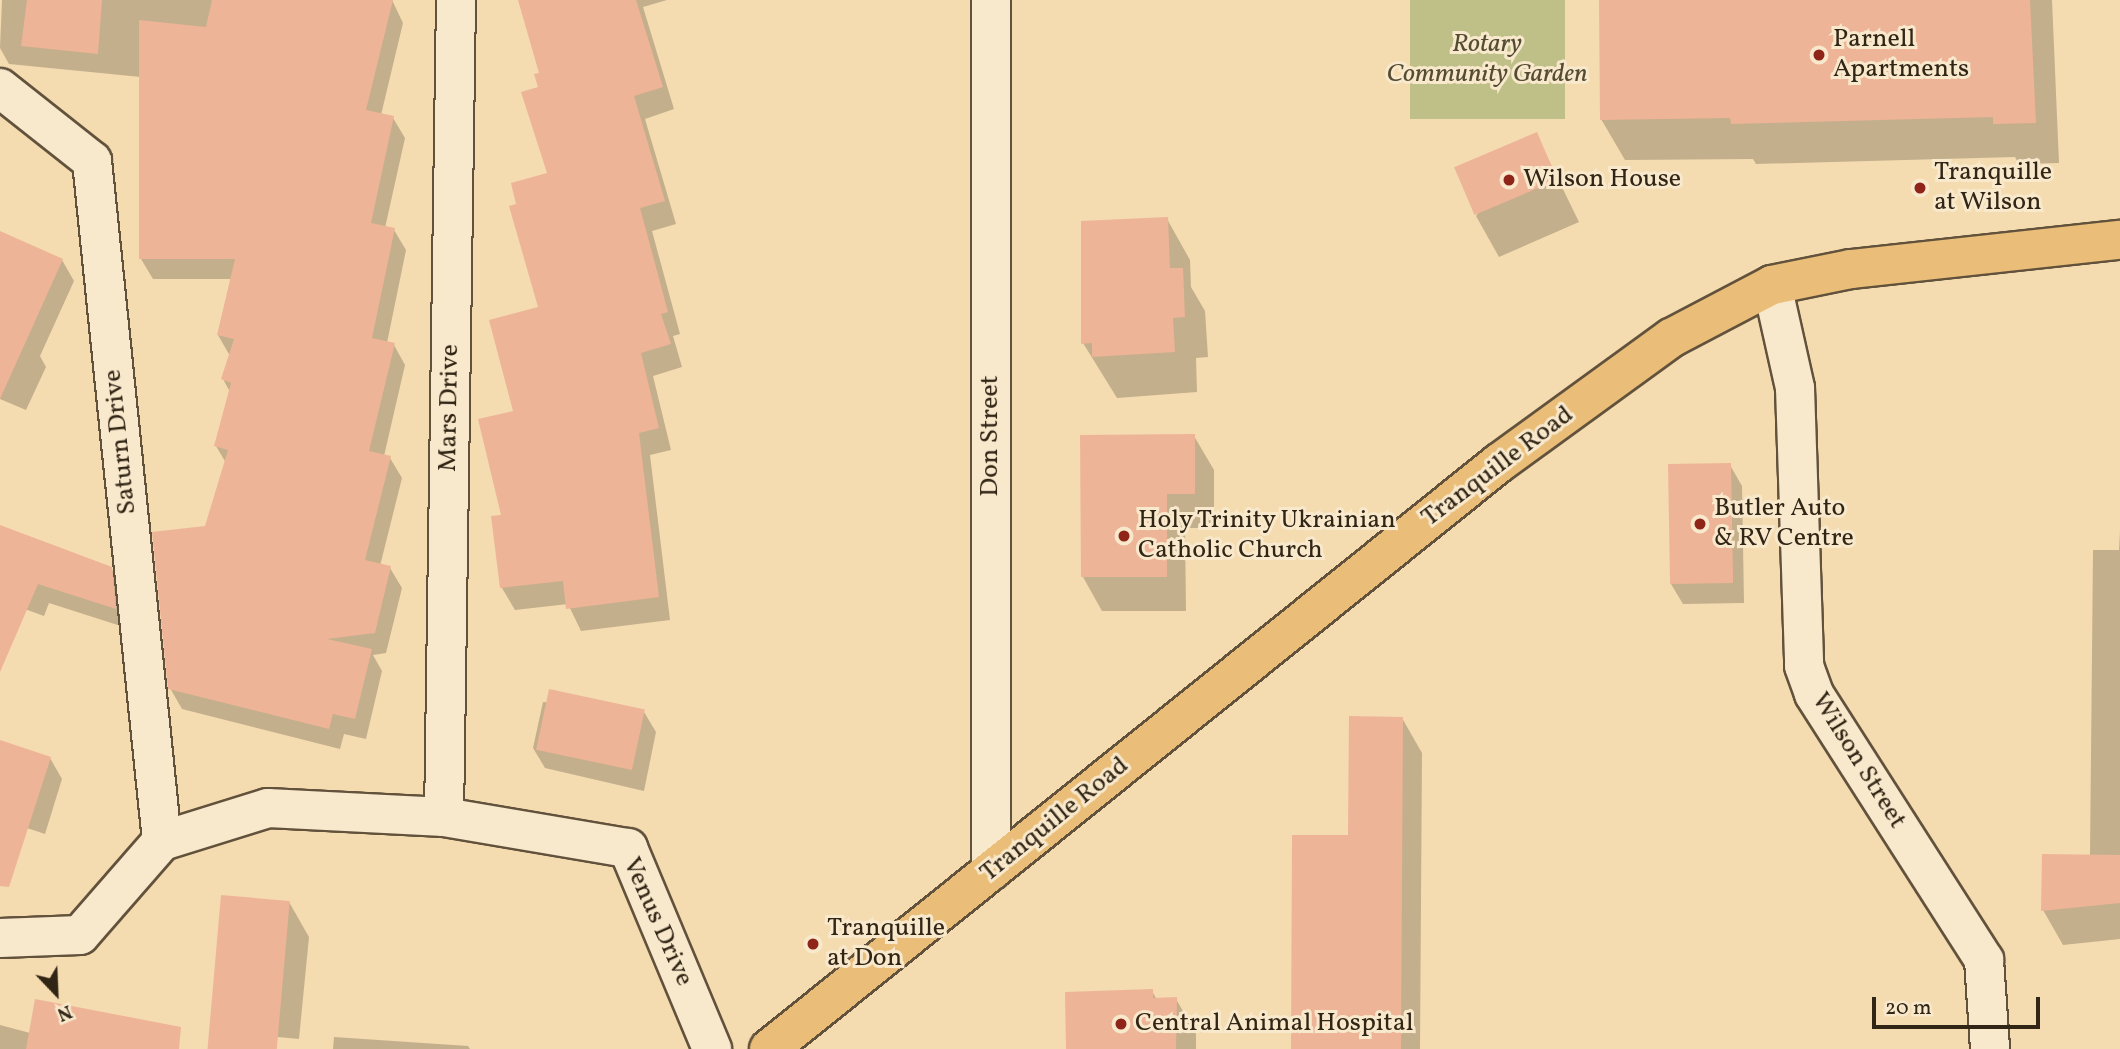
<!DOCTYPE html>
<html>
<head>
<meta charset="utf-8">
<style>
  body { margin:0 }
  #map { position:relative; width:2120px; height:1049px; overflow:hidden; background:#f4dbb0; font-family:Vollkorn,serif }
  div>[style] { position:absolute }
  [style*='--x'] { left:calc(var(--x)*1px); top:calc(var(--y)*1px); width:calc(var(--w)*1px); rotate:calc(var(--a)*1deg) }
  .green>* { inset:0; background:#bfbf88; transform-origin:0 0 }
  .shadow>* { inset:0; background:#0003 }
  .building>* { inset:0; background:#eeb497; transform-origin:0 0 }
  .roads { filter:drop-shadow(2px 0 #62523c) drop-shadow(-2px 0 #62523c) drop-shadow(0 2px #62523c) drop-shadow(0 -2px #62523c) }
  .minor>* { height:38px; margin:-19px; padding:0 19px; transform-origin:19px; border-radius:19px; background:#f8e8cc }
  .major>* { height:38px; margin:-19px; padding:0 19px; transform-origin:19px; border-radius:19px; background:#eabe78 }
  .dots>* { width:19px; height:19px; translate:-50% -50%; box-sizing:border-box; border:4px solid #f8e8cc; border-radius:50% }
  span { translate:-50% -50%; white-space:nowrap; text-align:center; line-height:1.15; -webkit-text-stroke:6px #f8e8cc; paint-order:stroke }
  .poi-label { font-size:26px; color:#312515 }
  .left { translate:0 -50%; text-align:left }
  .park-label { font-size:26px; color:#544c32; font-style:italic }
  .street-label { font-size:26px; color:#312515 }
  .north { position:absolute; left:21px; top:958px; width:70px; height:70px; -webkit-text-stroke:5px #f8e8cc; paint-order:stroke; rotate:157deg; font-size:19px; font-weight:700; line-height:28px; text-align:center; color:#312515 }
  .north::after { content:''; display:block; margin:auto; width:24px; height:32px; background:#312515; clip-path:polygon(50% 0,100% 100%,50% 72%,0 100%) }
  .scale { position:absolute; left:1872px; top:997px; width:168px; height:32px; box-sizing:border-box; border:4px solid #312515; border-top:0; padding-left:9px; font-size:21px; line-height:24px; white-space:nowrap; color:#312515; -webkit-text-stroke:5px #f8e8cc; paint-order:stroke }
</style>
</head>
<body>
<div id="map">
  <div class="green">
    <div style="left:1410px;top:0;width:155px;height:119px"></div>
  </div>
  <div class="shadow">
    <div style="clip-path:polygon(2px 0,392px 0,403px 23px,381px 115px,393px 118px,405px 138px,385px 228px,394px 230px,406px 250px,387px 343px,394px 345px,405px 365px,384px 456px,390px 458px,402px 478px,380px 566px,390px 568px,402px 588px,386px 653px,373px 655px,382px 671px,366px 739px,344px 734px,340px 749px,182px 709px,170px 688px,226px 463px,216px 446px,230px 392px,223px 379px,230px 356px,218px 335px,232px 279px,153px 279px,141px 259px,141px 77px,9px 64px,0 48px)"></div>
    <div style="clip-path:polygon(520px 0,667px 0,643px 7px,674px 109px,645px 119px,676px 224px,652px 231px,680px 334px,673px 336px,682px 367px,653px 376px,671px 450px,650px 455px,670px 620px,581px 631px,568px 604px,515px 610px,502px 588px,503px 516px,516px 412px,540px 308px,518px 205px,549px 174px,541px 74px)"></div>
    <div style="clip-path:polygon(1601px 0,2052px 0,2059px 163px,2019px 164px,2015px 157px,1756px 164px,1753px 159px,1625px 160px,1601px 119px)"></div>
    <div style="clip-path:polygon(1536px 134px,1579px 222px,1499px 257px,1476px 216px)"></div>
    <div style="clip-path:polygon(1167px 219px,1190px 260px,1191px 287px,1205px 311px,1208px 357px,1196px 358px,1197px 392px,1117px 398px,1083px 343px)"></div>
    <div style="clip-path:polygon(0 233px,62px 260px,74px 281px,40px 356px,46px 367px,26px 410px,0 399px)"></div>
    <div style="clip-path:polygon(1194px 436px,1214px 470px,1214px 528px,1185px 528px,1186px 611px,1102px 611px,1083px 577px)"></div>
    <div style="clip-path:polygon(1730px 465px,1742px 486px,1744px 603px,1683px 604px,1671px 584px)"></div>
    <div style="clip-path:polygon(0 527px,111px 568px,123px 589px,127px 628px,49px 603px,44px 616px,0 600px)"></div>
    <div style="clip-path:polygon(2120px 531px,2120px 939px,2063px 945px,2043px 910px,2090px 857px,2093px 550px,2119px 550px)"></div>
    <div style="clip-path:polygon(543px 702px,644px 712px,656px 732px,644px 791px,545px 768px,533px 748px)"></div>
    <div style="clip-path:polygon(1402px 718px,1422px 753px,1420px 1049px,1293px 1049px,1350px 837px)"></div>
    <div style="clip-path:polygon(0 742px,50px 758px,62px 779px,45px 834px,0 819px)"></div>
    <div style="clip-path:polygon(289px 902px,309px 937px,299px 1039px,234px 1033px)"></div>
    <div style="clip-path:polygon(1152px 991px,1157px 1000px,1176px 999px,1196px 1034px,1196px 1049px,1068px 1049px)"></div>
    <div style="clip-path:polygon(0 1025px,30px 1033px,141px 1049px,0 1049px)"></div>
    <div style="clip-path:polygon(334px 1037px,468px 1046px,470px 1049px,333px 1049px)"></div>
  </div>
  <div class="building">
    <div style="clip-path:polygon(27px 0,102px 0,98px 54px,21px 46px)"></div>
    <div style="clip-path:polygon(212px 0,393px 0,366px 110px,394px 116px,371px 223px,395px 228px,372px 338px,395px 343px,369px 451px,391px 456px,365px 560px,391px 566px,375px 633px,327px 639px,372px 649px,355px 719px,333px 714px,329px 729px,168px 689px,152px 532px,205px 526px,228px 450px,214px 446px,231px 383px,221px 379px,234px 339px,217px 335px,235px 259px,139px 259px,139px 20px,206px 27px)"></div>
    <div style="clip-path:polygon(518px 0,636px 0,663px 87px,634px 96px,665px 201px,640px 208px,668px 312px,661px 314px,671px 344px,641px 353px,659px 428px,639px 433px,659px 597px,566px 609px,563px 581px,500px 588px,491px 516px,501px 515px,478px 419px,513px 411px,489px 320px,538px 307px,509px 206px,516px 204px,511px 183px,547px 173px,521px 92px,538px 87px,534px 74px,539px 73px)"></div>
    <div style="clip-path:polygon(1599px 0,2030px 0,2036px 123px,1993px 124px,1993px 117px,1731px 124px,1730px 118px,1600px 120px)"></div>
    <div style="left:1537px;top:132px;width:52px;height:90px;rotate:67deg"></div>
    <div style="clip-path:polygon(1168px 217px,1170px 268px,1183px 268px,1185px 317px,1173px 318px,1175px 352px,1092px 357px,1092px 343px,1081px 344px,1081px 221px)"></div>
    <div style="clip-path:polygon(0 231px,63px 259px,0 399px)"></div>
    <div style="clip-path:polygon(1195px 434px,1195px 494px,1167px 494px,1167px 577px,1081px 577px,1080px 435px)"></div>
    <div style="left:1731px;top:463px;width:120px;height:63px;rotate:89deg"></div>
    <div style="clip-path:polygon(0 525px,112px 567px,116px 609px,38px 584px,0 672px)"></div>
    <div style="left:549px;top:689px;width:98px;height:62px;rotate:12deg"></div>
    <div style="clip-path:polygon(1349px 716px,1403px 717px,1401px 1049px,1291px 1049px,1292px 835px,1348px 835px)"></div>
    <div style="clip-path:polygon(0 740px,51px 757px,9px 887px,0 886px)"></div>
    <div style="clip-path:polygon(2042px 854px,2120px 855px,2120px 903px,2041px 911px)"></div>
    <div style="left:221px;top:895px;width:69px;height:155px;rotate:5deg"></div>
    <div style="clip-path:polygon(1153px 989px,1153px 998px,1177px 997px,1176px 1049px,1066px 1049px,1065px 992px)"></div>
    <div style="clip-path:polygon(35px 999px,181px 1027px,179px 1049px,26px 1049px)"></div>
  </div>
  <div class="roads">
    <div class="minor">
      <div style="--x:0;--y:88;--w:117;--a:38.4"></div>
      <div style="--x:92;--y:161;--w:684;--a:84.12"></div>
      <div style="--x:1772;--y:285;--w:106;--a:77.4"></div>
      <div style="--x:1795;--y:388;--w:278;--a:88.1"></div>
      <div style="--x:1804;--y:666;--w:30;--a:70"></div>
      <div style="--x:1814;--y:694;--w:316;--a:57.4"></div>
      <div style="--x:1984;--y:960;--w:89;--a:86.1"></div>
      <div style="--x:444;--y:817;--w:817;--a:-89.16"></div>
      <div style="--x:991;--y:871;--w:871;--a:-90"></div>
      <div style="--x:0;--y:938;--w:80;--a:-2.1"></div>
      <div style="--x:80;--y:935;--w:125;--a:-48.9"></div>
      <div style="--x:162;--y:841;--w:111;--a:-17.3"></div>
      <div style="--x:268;--y:808;--w:176;--a:2.9"></div>
      <div style="--x:444;--y:817;--w:187;--a:9.6"></div>
      <div style="--x:628;--y:848;--w:218;--a:67.3"></div>
    </div>
    <div class="major">
      <div style="--x:769;--y:1049;--w:936;--a:-38.76"></div>
      <div style="--x:1499;--y:463;--w:213;--a:-36"></div>
      <div style="--x:1671;--y:338;--w:114;--a:-27.7"></div>
      <div style="--x:1772;--y:285;--w:81;--a:-11.4"></div>
      <div style="--x:1851;--y:269;--w:271;--a:-6.2"></div>
    </div>
  </div>
  <div class="dots">
    <div style="left:1819px;top:55px;background:#8f2418"></div>
    <div style="left:1509px;top:180px;background:#8f2418"></div>
    <div style="left:1920px;top:188px;background:#8f2418"></div>
    <div style="left:1700px;top:524px;background:#8f2418"></div>
    <div style="left:1124px;top:536px;background:#8f2418"></div>
    <div style="left:813px;top:944px;background:#8f2418"></div>
    <div style="left:1121px;top:1024px;background:#8f2418"></div>
  </div>
  <div class="poi-label">
    <span class="left" style="left:1833px;top:55px">Parnell<br>Apartments</span>
    <span class="left" style="left:1934px;top:188px">Tranquille<br>at Wilson</span>
    <span class="left" style="left:1523px;top:180px">Wilson House</span>
    <span class="left" style="left:1714px;top:524px">Butler Auto<br>&amp; RV Centre</span>
    <span class="left" style="left:1138px;top:536px">Holy Trinity Ukrainian<br>Catholic Church</span>
    <span class="left" style="left:827px;top:944px">Tranquille<br>at Don</span>
    <span class="left" style="left:1135px;top:1024px">Central Animal Hospital</span>
  </div>
  <div class="park-label">
    <span style="left:1487px;top:60px">Rotary<br>Community Garden</span>
  </div>
  <div class="street-label">
    <span style="left:450px;top:408px;rotate:-89deg">Mars Drive</span>
    <span style="left:991px;top:436px;rotate:-90deg">Don Street</span>
    <span style="left:121px;top:442px;rotate:-96deg">Saturn Drive</span>
    <span style="left:1498px;top:467px;rotate:-37deg">Tranquille Road</span>
    <span style="left:1858px;top:761px;rotate:58deg">Wilson Street</span>
    <span style="left:1055px;top:820px;rotate:-39deg">Tranquille Road</span>
    <span style="left:657px;top:922px;rotate:66deg">Venus Drive</span>
  </div>
  <div class="north">N</div>
  <div class="scale">20 m</div>
</div>
</body>
</html>
